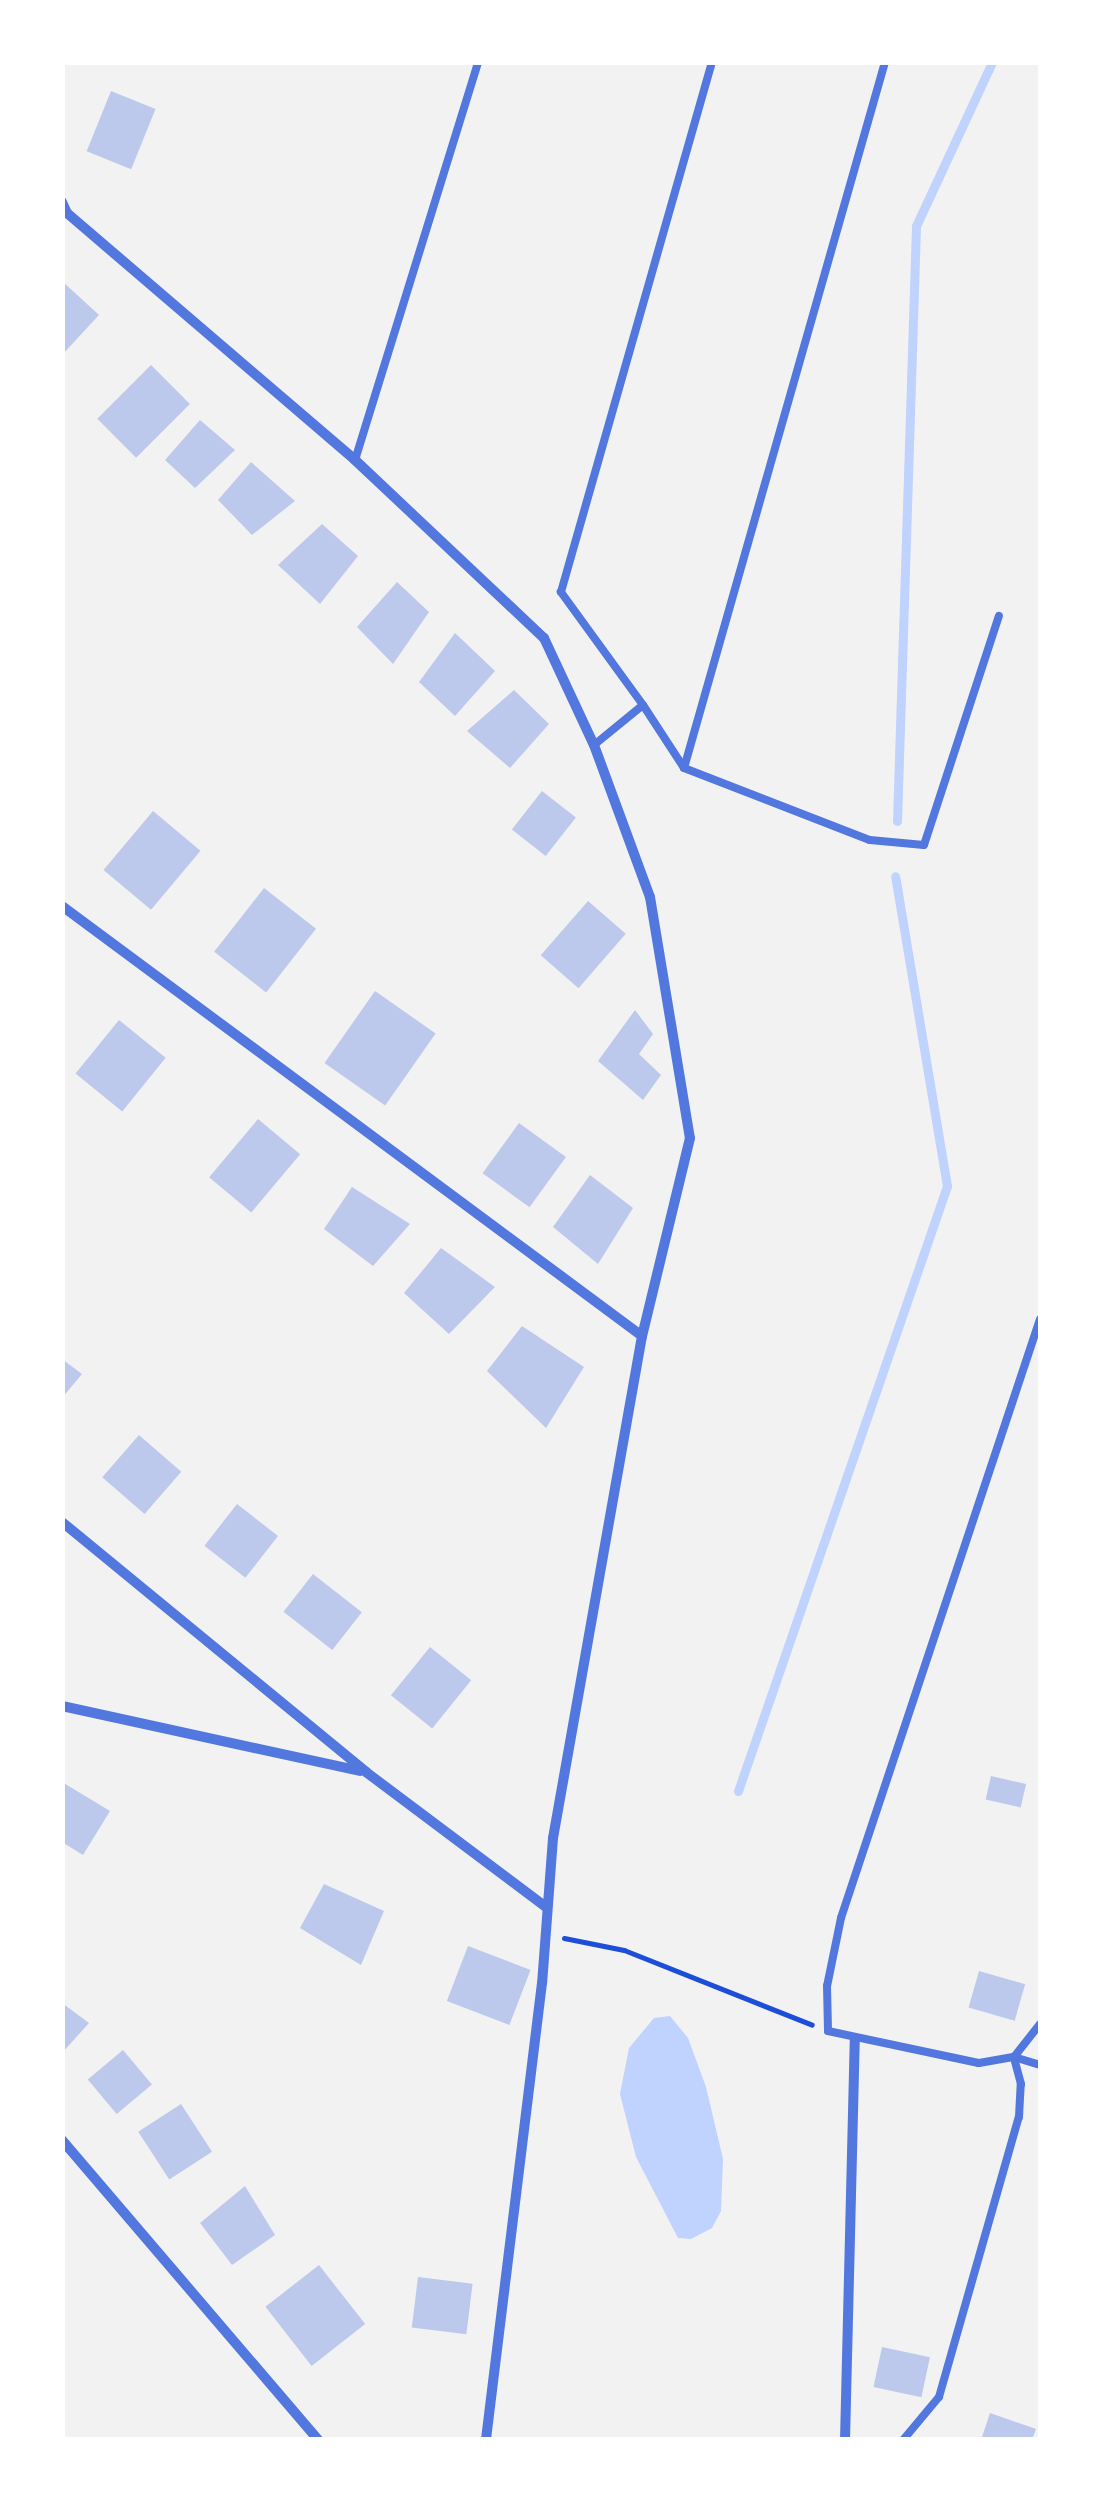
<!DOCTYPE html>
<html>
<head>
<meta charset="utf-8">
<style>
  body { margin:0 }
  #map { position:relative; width:1103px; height:2502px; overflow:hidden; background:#f2f2f2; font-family:Lato,sans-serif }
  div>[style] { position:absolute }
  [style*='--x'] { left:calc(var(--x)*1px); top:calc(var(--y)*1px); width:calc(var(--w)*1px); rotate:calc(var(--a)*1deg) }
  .water>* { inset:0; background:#bfd3fe }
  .stream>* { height:9px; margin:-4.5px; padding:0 4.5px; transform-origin:4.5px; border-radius:4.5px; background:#bfd3fe }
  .building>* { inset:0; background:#bdc9ec; transform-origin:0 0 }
  .path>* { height:5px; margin:-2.5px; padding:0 2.5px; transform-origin:2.5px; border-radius:2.5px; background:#1d4ed8 }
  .service>* { height:8px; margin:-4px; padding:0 4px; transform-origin:4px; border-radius:4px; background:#5277de }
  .minor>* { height:10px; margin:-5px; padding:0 5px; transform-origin:5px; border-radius:5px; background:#5277de }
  span { translate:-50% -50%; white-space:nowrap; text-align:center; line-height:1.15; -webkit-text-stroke:9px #fff; paint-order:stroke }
  .frame { position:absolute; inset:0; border:65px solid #fff; pointer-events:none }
</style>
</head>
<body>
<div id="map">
  <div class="water">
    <div style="clip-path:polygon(670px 2016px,688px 2038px,706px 2087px,723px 2159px,721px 2211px,712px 2228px,691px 2239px,678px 2238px,636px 2157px,620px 2094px,629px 2048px,654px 2018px)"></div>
  </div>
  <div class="stream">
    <div style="--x:897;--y:821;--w:595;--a:-88.17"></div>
    <div style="--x:916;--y:226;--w:181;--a:-65.1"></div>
    <div style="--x:738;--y:1791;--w:640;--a:-70.94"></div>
    <div style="--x:947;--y:1186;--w:314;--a:-99.5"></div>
  </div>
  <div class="building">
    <div style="left:111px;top:91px;width:48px;height:65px;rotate:22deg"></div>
    <div style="clip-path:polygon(62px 281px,99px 315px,62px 355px)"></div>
    <div style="left:151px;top:365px;width:55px;height:76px;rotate:45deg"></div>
    <div style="clip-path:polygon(200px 420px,235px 450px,195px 488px,165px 460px)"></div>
    <div style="clip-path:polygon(251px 462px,295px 501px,252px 535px,218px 500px)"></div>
    <div style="clip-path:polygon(322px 524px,358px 556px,320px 604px,278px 565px)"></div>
    <div style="clip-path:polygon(397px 582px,429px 612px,393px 664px,357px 627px)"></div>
    <div style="clip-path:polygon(455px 633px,495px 671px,455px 716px,419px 682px)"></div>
    <div style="clip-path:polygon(514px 690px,549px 724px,510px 768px,467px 731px)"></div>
    <div style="left:542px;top:791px;width:43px;height:49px;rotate:38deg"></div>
    <div style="left:153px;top:811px;width:62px;height:77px;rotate:40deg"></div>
    <div style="left:264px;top:888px;width:66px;height:81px;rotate:38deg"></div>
    <div style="left:588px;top:901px;width:50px;height:72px;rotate:41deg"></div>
    <div style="left:375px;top:991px;width:74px;height:88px;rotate:35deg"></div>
    <div style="clip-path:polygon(635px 1010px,653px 1034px,639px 1054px,661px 1075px,643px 1100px,598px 1061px)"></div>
    <div style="left:119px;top:1020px;width:60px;height:69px;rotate:39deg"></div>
    <div style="left:258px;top:1119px;width:55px;height:76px;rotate:40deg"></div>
    <div style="left:519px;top:1123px;width:58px;height:62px;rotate:36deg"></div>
    <div style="clip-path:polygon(590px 1175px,633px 1208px,598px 1264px,553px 1227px)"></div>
    <div style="clip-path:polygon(352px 1187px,410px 1224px,373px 1266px,324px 1229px)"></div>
    <div style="clip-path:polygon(441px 1248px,495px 1287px,449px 1334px,404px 1293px)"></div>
    <div style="clip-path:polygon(522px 1326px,584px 1367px,546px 1428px,487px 1371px)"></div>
    <div style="clip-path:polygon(62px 1359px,82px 1374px,62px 1398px)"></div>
    <div style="left:139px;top:1435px;width:56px;height:56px;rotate:41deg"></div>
    <div style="left:237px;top:1504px;width:52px;height:53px;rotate:38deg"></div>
    <div style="left:313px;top:1574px;width:62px;height:48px;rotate:38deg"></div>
    <div style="left:430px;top:1647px;width:53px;height:62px;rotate:39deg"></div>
    <div style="left:991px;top:1776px;width:36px;height:24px;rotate:13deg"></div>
    <div style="clip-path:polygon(62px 1782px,110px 1811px,83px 1855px,62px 1842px)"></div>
    <div style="clip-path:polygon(324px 1884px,384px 1911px,361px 1965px,300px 1928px)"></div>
    <div style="left:468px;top:1946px;width:67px;height:59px;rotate:21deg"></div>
    <div style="left:979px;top:1971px;width:48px;height:38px;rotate:16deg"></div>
    <div style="clip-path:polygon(62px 2003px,89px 2023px,62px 2053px)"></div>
    <div style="left:123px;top:2050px;width:45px;height:46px;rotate:50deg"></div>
    <div style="left:181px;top:2104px;width:57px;height:51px;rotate:57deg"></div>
    <div style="clip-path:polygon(245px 2186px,275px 2235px,232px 2265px,200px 2223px)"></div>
    <div style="left:319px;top:2265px;width:75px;height:68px;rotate:52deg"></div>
    <div style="left:418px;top:2277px;width:55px;height:51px;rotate:7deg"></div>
    <div style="left:882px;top:2347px;width:49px;height:41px;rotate:12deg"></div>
    <div style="clip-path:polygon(990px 2413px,1036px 2429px,1032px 2440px,981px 2440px)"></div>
  </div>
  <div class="path">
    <div style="--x:564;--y:1938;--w:61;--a:11.3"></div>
    <div style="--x:624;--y:1950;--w:202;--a:21.7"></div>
  </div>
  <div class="service">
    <div style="--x:355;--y:460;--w:417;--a:-72.8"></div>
    <div style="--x:643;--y:705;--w:140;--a:-126"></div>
    <div style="--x:561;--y:592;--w:551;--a:-74.1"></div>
    <div style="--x:594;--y:745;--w:63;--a:-39.2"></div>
    <div style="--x:643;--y:705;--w:75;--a:56.9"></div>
    <div style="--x:684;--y:768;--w:199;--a:21.2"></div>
    <div style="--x:870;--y:840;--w:54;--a:5.3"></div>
    <div style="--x:924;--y:845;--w:241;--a:-71.9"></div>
    <div style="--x:684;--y:768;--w:734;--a:-74.11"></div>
    <div style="--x:1040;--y:1319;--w:631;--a:108.38"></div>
    <div style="--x:841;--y:1918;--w:69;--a:101.6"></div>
    <div style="--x:827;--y:1986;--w:45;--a:88.7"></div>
    <div style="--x:828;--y:2031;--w:154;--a:12"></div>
    <div style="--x:979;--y:2063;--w:36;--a:-10"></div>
    <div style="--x:1014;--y:2057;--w:42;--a:-51.8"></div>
    <div style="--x:1014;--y:2057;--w:27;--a:17"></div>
    <div style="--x:903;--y:2440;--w:56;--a:-50.1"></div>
    <div style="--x:939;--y:2397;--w:291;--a:-74.1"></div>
    <div style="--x:1019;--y:2117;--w:33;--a:-87"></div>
    <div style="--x:1021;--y:2084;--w:28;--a:-105"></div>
  </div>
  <div class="minor">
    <div style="--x:62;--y:202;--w:12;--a:66"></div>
    <div style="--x:67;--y:213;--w:379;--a:40.6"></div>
    <div style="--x:355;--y:460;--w:260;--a:43.3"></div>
    <div style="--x:544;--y:638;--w:118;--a:65"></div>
    <div style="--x:594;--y:745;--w:162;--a:69.8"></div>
    <div style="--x:650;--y:897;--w:244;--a:80.6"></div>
    <div style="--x:690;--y:1138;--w:204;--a:103.6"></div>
    <div style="--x:642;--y:1336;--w:510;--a:100.05"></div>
    <div style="--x:553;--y:1838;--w:145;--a:94.3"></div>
    <div style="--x:542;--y:1983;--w:460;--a:97"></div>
    <div style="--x:62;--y:906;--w:722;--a:36.55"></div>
    <div style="--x:62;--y:1522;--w:394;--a:39.4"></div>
    <div style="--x:366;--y:1772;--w:225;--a:36.9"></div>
    <div style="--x:62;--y:1706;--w:305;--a:12.3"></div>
    <div style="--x:62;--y:2140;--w:394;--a:49.5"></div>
    <div style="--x:845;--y:2440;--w:400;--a:-88.6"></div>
  </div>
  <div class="frame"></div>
</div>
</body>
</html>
